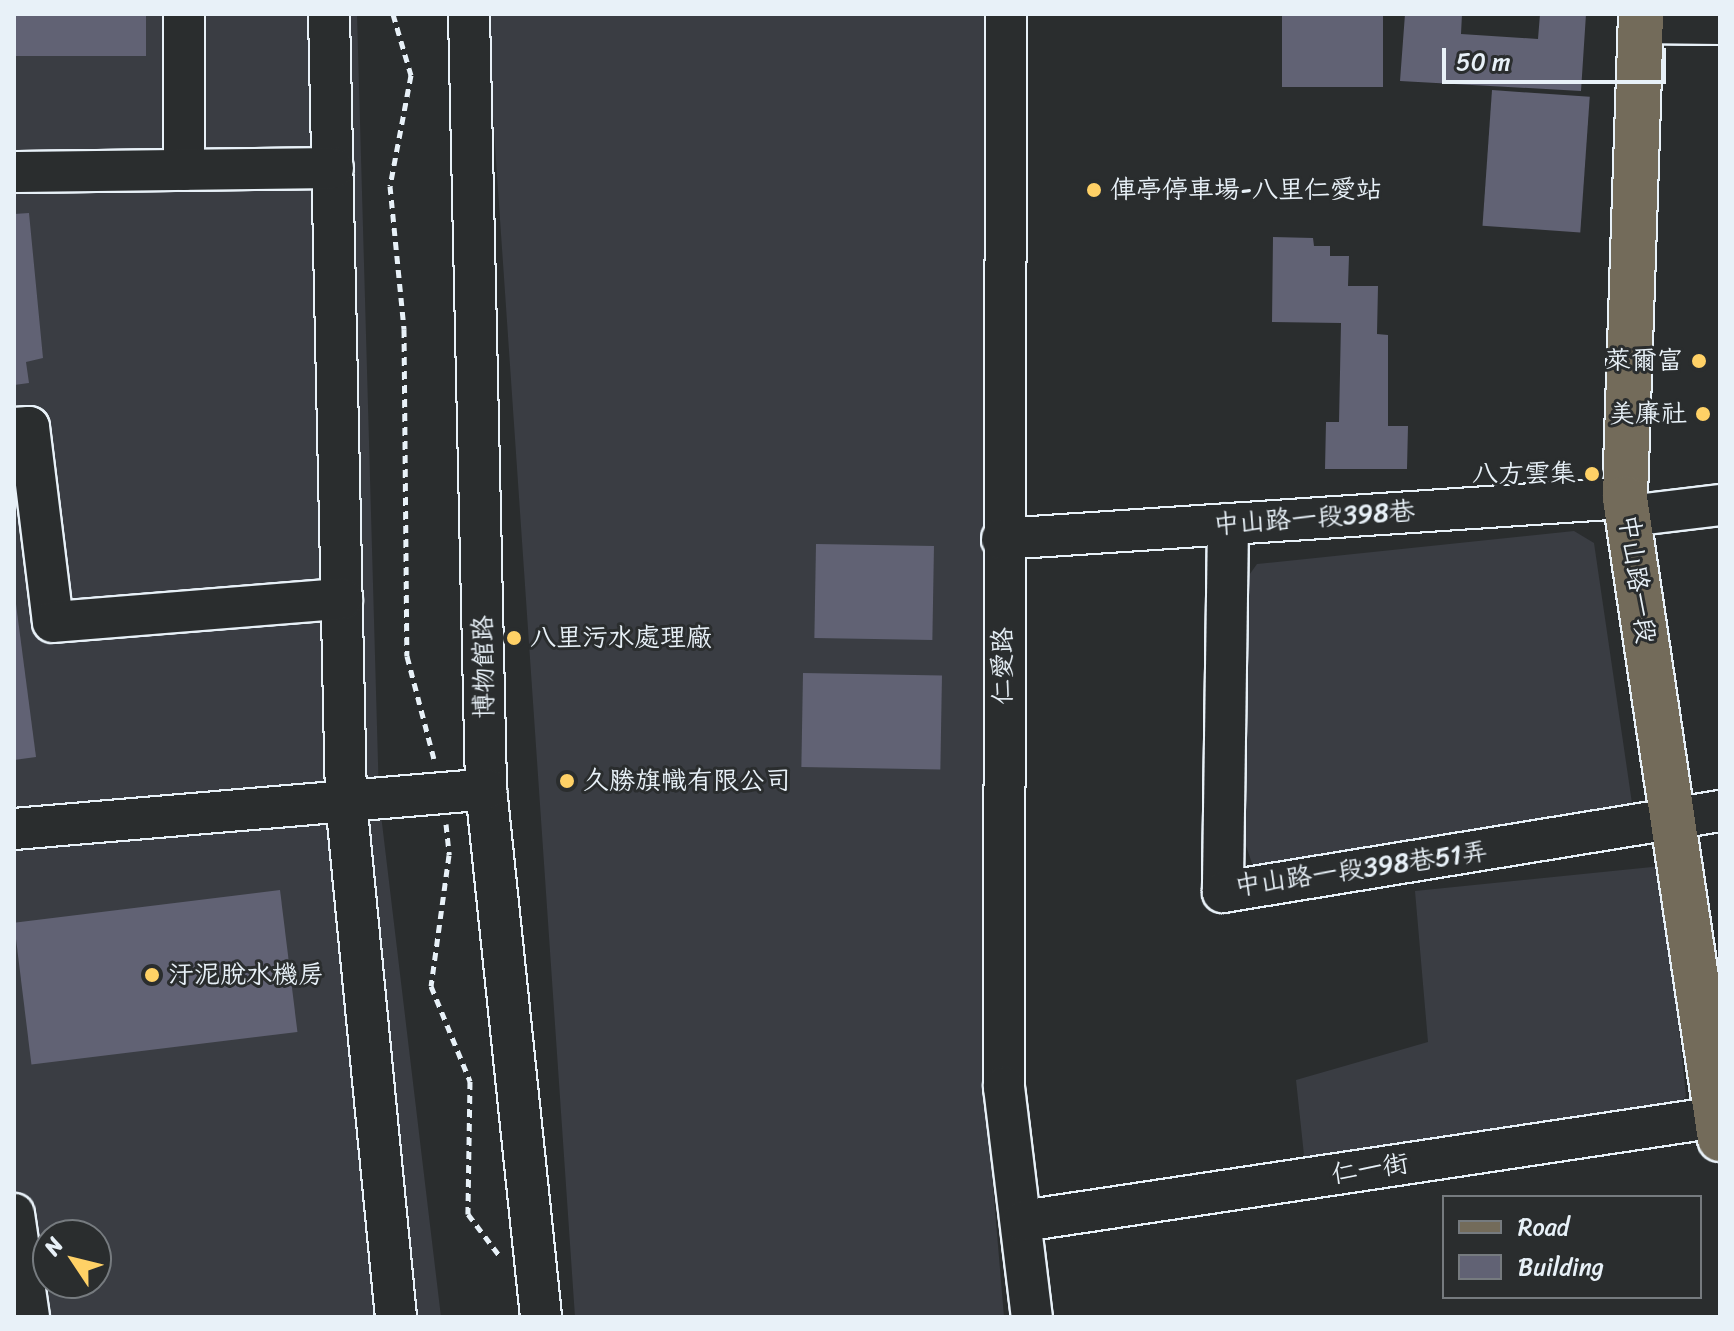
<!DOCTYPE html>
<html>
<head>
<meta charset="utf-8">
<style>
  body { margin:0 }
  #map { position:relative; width:1734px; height:1331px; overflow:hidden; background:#2a2d2e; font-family:Sriracha,"LXGW WenKai TC",sans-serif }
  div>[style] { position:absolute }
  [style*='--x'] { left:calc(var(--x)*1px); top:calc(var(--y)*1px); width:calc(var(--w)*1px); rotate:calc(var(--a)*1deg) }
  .built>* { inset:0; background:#3a3d43 }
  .building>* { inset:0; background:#616274; transform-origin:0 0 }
  .path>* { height:5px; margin-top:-2.5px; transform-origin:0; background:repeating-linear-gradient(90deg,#e8f1f8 0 8px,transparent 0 14px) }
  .roads { filter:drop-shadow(2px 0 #e8f1f8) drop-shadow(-2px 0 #e8f1f8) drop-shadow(0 2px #e8f1f8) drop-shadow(0 -2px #e8f1f8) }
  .minor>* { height:40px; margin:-20px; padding:0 20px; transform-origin:20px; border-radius:20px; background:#2a2d2e }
  .major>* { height:44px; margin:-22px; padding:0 22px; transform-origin:22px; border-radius:22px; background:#736b5a }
  .dots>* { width:22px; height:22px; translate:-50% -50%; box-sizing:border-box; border:4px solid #2a2d2e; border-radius:50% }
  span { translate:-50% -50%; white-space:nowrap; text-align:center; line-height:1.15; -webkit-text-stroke:6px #2a2d2e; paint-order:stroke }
  .poi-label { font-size:26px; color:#e8f1f8 }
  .left { translate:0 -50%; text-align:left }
  .right { translate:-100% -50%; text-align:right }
  .street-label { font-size:26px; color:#e8f1f8 }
  .frame { position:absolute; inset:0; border:16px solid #e8f1f8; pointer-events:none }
  .legend { position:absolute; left:1442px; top:1195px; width:260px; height:104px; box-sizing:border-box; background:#2a2d2e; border:2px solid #767b7f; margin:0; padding:10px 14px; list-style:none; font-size:24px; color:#e8f1f8 }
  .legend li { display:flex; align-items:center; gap:16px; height:40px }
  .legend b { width:40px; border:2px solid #767b7f }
  .north { position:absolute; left:32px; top:1219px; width:80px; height:80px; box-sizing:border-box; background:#2a2d2e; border:2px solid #767b7f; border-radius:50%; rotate:305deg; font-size:22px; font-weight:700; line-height:32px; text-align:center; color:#e8f1f8 }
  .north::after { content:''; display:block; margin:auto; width:28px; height:36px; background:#ffd166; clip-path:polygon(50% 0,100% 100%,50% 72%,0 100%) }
  .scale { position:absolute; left:1442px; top:48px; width:224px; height:36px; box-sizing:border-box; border:4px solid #e8f1f8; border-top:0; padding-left:10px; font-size:24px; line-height:28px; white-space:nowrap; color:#e8f1f8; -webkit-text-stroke:6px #2a2d2e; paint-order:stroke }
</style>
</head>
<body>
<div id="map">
  <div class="built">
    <div style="clip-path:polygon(evenodd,14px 14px,357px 14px,379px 798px,441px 1317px,14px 1317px,14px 14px,48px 1235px,96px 1235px,96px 1283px,48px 1283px,48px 1235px)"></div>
    <div style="clip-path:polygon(486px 14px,984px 14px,985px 1090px,1004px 1317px,575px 1317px)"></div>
    <div style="clip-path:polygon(1574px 531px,1594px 543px,1633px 810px,1254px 869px,1245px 843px,1247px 578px,1257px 564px)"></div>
    <div style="clip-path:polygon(1662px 866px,1686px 1096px,1673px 1114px,1306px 1174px,1296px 1080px,1428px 1042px,1415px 891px)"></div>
  </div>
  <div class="building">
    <div style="left:14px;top:14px;width:132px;height:42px"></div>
    <div style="left:1282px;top:14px;width:101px;height:73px"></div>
    <div style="clip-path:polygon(1405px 14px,1462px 14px,1461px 34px,1538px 39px,1540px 14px,1586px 14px,1581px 91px,1400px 81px)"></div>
    <div style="left:1492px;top:90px;width:98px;height:136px;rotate:4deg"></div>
    <div style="clip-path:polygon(29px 213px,43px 358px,26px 362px,29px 383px,14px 385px,14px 214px)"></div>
    <div style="clip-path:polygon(1273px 237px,1313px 238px,1314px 246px,1330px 246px,1330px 256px,1349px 256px,1348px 286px,1378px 286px,1377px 334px,1388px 335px,1388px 426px,1408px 426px,1407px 469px,1325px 469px,1326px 422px,1339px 422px,1341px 323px,1272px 322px)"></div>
    <div style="left:816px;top:544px;width:118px;height:94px;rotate:1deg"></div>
    <div style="clip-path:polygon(14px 589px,36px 757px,14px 760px)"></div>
    <div style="left:803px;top:673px;width:139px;height:94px;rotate:1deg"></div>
    <div style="left:280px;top:890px;width:143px;height:268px;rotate:83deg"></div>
  </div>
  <div class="path">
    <div style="--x:393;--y:14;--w:64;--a:73.6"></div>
    <div style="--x:411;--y:75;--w:113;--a:100.7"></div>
    <div style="--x:390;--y:186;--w:144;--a:84.4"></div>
    <div style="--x:404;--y:329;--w:327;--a:89.5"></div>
    <div style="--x:407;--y:656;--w:106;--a:75.3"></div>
    <div style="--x:446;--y:824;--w:31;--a:84"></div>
    <div style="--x:449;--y:855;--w:132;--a:97.8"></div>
    <div style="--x:431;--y:986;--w:103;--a:67.7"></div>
    <div style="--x:470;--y:1081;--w:133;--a:90.9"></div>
    <div style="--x:468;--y:1214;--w:51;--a:52.9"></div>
  </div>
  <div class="roads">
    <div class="minor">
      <div style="--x:184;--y:14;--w:156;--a:90"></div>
      <div style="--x:329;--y:14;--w:787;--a:88.76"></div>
      <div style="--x:346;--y:801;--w:518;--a:84.47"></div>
      <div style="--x:469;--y:14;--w:775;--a:88.74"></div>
      <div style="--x:486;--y:789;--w:531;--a:84.05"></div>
      <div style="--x:1006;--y:14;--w:1073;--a:90.11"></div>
      <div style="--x:1004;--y:1087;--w:232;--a:83.1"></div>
      <div style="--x:1640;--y:23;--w:80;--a:0.7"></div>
      <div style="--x:14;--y:172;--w:319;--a:-0.7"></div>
      <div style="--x:14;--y:428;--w:15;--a:-4"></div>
      <div style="--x:29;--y:427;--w:196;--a:83"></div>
      <div style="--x:53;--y:622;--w:290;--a:-4.6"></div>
      <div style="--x:1629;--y:516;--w:92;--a:-6.9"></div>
      <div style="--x:1228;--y:524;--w:368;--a:90.8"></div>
      <div style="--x:1223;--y:892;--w:504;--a:-9.26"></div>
      <div style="--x:1002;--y:539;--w:624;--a:-3.77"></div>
      <div style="--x:14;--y:829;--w:474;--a:-4.8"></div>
      <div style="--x:14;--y:1214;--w:104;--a:81.7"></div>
      <div style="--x:1023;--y:1221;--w:702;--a:-8.52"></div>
    </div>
    <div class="major">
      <div style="--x:1641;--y:14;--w:484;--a:91.9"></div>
      <div style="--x:1625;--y:498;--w:648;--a:81.57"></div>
    </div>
  </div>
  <div class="dots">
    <div style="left:1094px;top:190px;background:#ffd166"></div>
    <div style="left:1699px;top:361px;background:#ffd166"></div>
    <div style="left:1703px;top:414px;background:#ffd166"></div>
    <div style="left:1592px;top:474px;background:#ffd166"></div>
    <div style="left:514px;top:638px;background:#ffd166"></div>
    <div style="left:567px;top:781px;background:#ffd166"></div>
    <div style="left:152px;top:975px;background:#ffd166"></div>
  </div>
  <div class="poi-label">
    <span class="left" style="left:1110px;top:190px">俥亭停車場-八里仁愛站</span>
    <span class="right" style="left:1683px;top:361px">萊爾富</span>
    <span class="right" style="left:1687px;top:414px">美廉社</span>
    <span class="right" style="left:1576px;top:474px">八方雲集</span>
    <span class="left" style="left:530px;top:638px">八里污水處理廠</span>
    <span class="left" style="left:583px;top:781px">久勝旗幟有限公司</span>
    <span class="left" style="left:168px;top:975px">汙泥脫水機房</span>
  </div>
  <div class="street-label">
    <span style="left:1314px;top:518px;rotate:-4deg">中山路一段398巷</span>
    <span style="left:1637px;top:579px;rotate:82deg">中山路一段</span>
    <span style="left:1003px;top:666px;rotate:-90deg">仁愛路</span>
    <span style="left:484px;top:667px;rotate:-91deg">博物館路</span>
    <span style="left:1361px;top:869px;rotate:-8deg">中山路一段398巷51弄</span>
    <span style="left:1370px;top:1169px;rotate:-9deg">仁一街</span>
  </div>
  <div class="frame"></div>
  <ul class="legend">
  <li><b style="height:10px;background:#736b5a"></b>Road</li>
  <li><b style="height:22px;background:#616274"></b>Building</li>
  </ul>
  <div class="north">N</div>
  <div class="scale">50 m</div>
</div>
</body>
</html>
